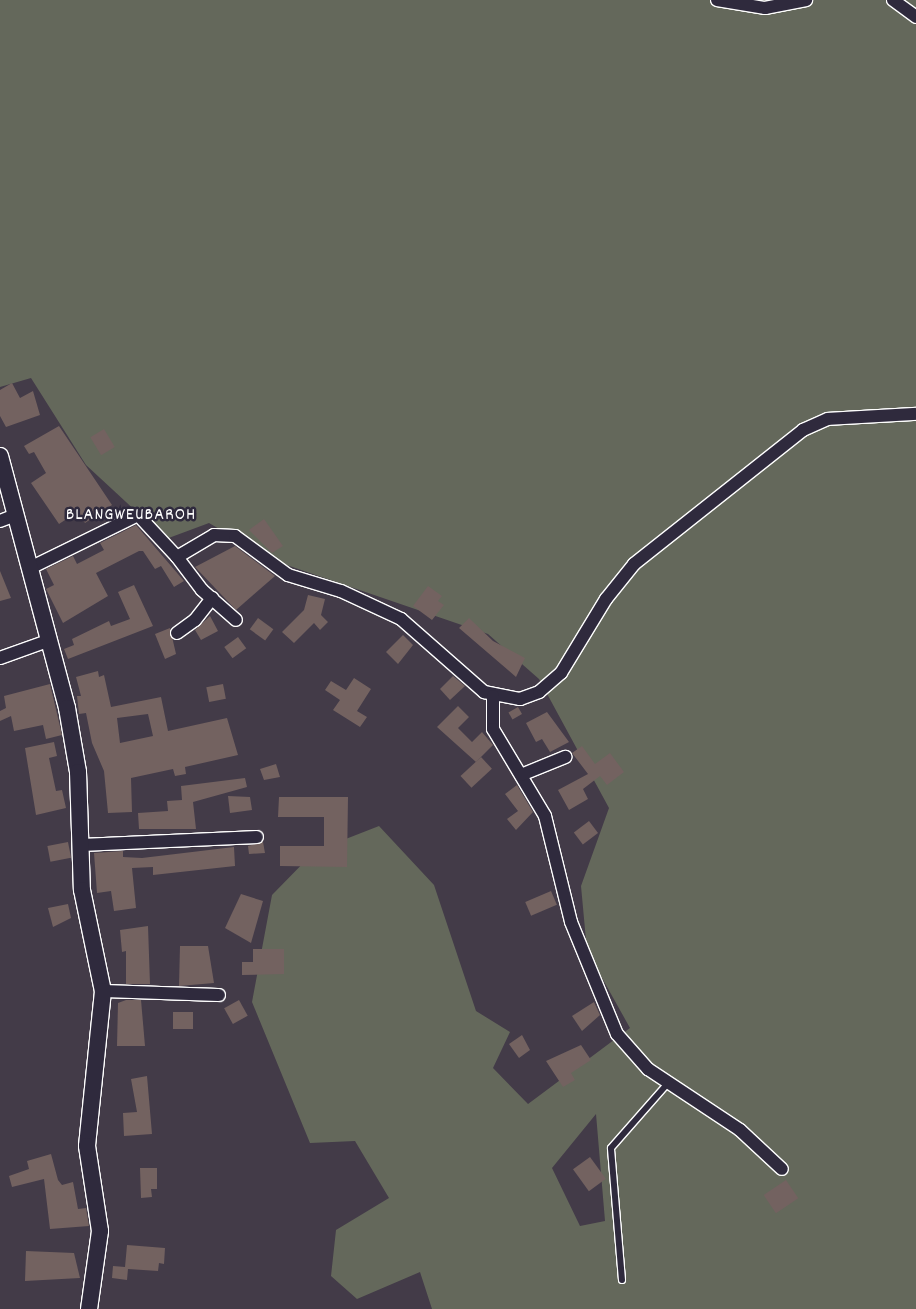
<!DOCTYPE html>
<html>
<head>
<meta charset="utf-8">
<style>
  body { margin:0 }
  #map { position:relative; width:916px; height:1309px; overflow:hidden; background:#433b48; font-family:Dekko,sans-serif }
  div>[style] { position:absolute }
  [style*='--x'] { left:calc(var(--x)*1px); top:calc(var(--y)*1px); width:calc(var(--w)*1px); rotate:calc(var(--a)*1deg) }
  .green>* { inset:0; background:#64685b }
  .building>* { inset:0; background:#736260; transform-origin:0 0 }
  .roads { filter:drop-shadow(1px 0 #fff) drop-shadow(-1px 0 #fff) drop-shadow(0 1px #fff) drop-shadow(0 -1px #fff) }
  .service>* { height:6px; margin:-3px; padding:0 3px; transform-origin:3px; border-radius:3px; background:#2f2a3d }
  .minor>* { height:12px; margin:-6px; padding:0 6px; transform-origin:6px; border-radius:6px; background:#2f2a3d }
  .tertiary>* { height:16px; margin:-8px; padding:0 8px; transform-origin:8px; border-radius:8px; background:#2f2a3d }
  span { translate:-50% -50%; white-space:nowrap; text-align:center; line-height:1.15; -webkit-text-stroke:5px #2f2a3d; paint-order:stroke }
  .quarter-label { font-size:18px; color:#fff; letter-spacing:1px }
</style>
</head>
<body>
<div id="map">
  <div class="green">
    <div style="clip-path:polygon(evenodd,0 0,916px 0,916px 1309px,432px 1309px,420px 1272px,357px 1299px,331px 1276px,336px 1230px,389px 1198px,355px 1141px,310px 1143px,252px 1002px,272px 895px,315px 851px,379px 826px,434px 885px,476px 1011px,510px 1032px,493px 1068px,528px 1104px,630px 1028px,587px 951px,581px 886px,609px 808px,539px 679px,488px 634px,272px 560px,209px 523px,166px 539px,86px 465px,31px 378px,0 387px,0 0,596px 1114px,605px 1221px,580px 1226px,552px 1168px,596px 1114px)"></div>
  </div>
  <div class="building">
    <div style="clip-path:polygon(12px 383px,20px 398px,33px 391px,40px 415px,6px 427px,0 416px,0 390px)"></div>
    <div style="clip-path:polygon(59px 426px,112px 505px,85px 523px,77px 512px,59px 524px,31px 483px,46px 473px,34px 452px,29px 454px,24px 446px)"></div>
    <div style="left:104px;top:429px;width:21px;height:16px;rotate:59deg"></div>
    <div style="clip-path:polygon(264px 519px,283px 546px,272px 553px,249px 530px)"></div>
    <div style="clip-path:polygon(136px 525px,184px 581px,174px 587px,161px 566px,155px 569px,143px 551px,139px 551px,96px 573px,108px 596px,63px 623px,46px 589px,54px 585px,46px 569px,73px 556px,77px 564px,104px 550px,100px 543px)"></div>
    <div style="clip-path:polygon(235px 546px,275px 576px,236px 610px,195px 567px)"></div>
    <div style="clip-path:polygon(0 571px,11px 598px,0 601px)"></div>
    <div style="clip-path:polygon(134px 585px,153px 626px,68px 659px,64px 649px,74px 645px,72px 639px,109px 621px,111px 626px,130px 619px,118px 592px)"></div>
    <div style="clip-path:polygon(428px 586px,442px 596px,438px 601px,444px 605px,432px 620px,413px 606px)"></div>
    <div style="clip-path:polygon(308px 595px,325px 599px,321px 615px,328px 622px,320px 630px,314px 623px,294px 643px,282px 632px,304px 610px)"></div>
    <div style="clip-path:polygon(210px 616px,218px 631px,201px 640px,195px 630px)"></div>
    <div style="left:258px;top:618px;width:19px;height:14px;rotate:36deg"></div>
    <div style="clip-path:polygon(469px 618px,493px 641px,525px 658px,516px 677px,459px 628px)"></div>
    <div style="clip-path:polygon(170px 628px,176px 654px,165px 659px,155px 634px)"></div>
    <div style="clip-path:polygon(403px 635px,413px 645px,398px 664px,386px 652px)"></div>
    <div style="left:238px;top:637px;width:14px;height:17px;rotate:54deg"></div>
    <div style="clip-path:polygon(evenodd,98px 671px,99px 677px,104px 675px,111px 707px,161px 697px,168px 731px,227px 718px,238px 755px,185px 767px,186px 774px,175px 776px,173px 769px,131px 778px,132px 812px,108px 813px,104px 771px,92px 743px,86px 713px,79px 714px,77px 696px,81px 696px,76px 677px,98px 671px,148px 714px,153px 736px,120px 743px,117px 718px,148px 714px)"></div>
    <div style="clip-path:polygon(453px 676px,465px 686px,450px 700px,440px 689px)"></div>
    <div style="clip-path:polygon(354px 678px,371px 689px,357px 711px,367px 717px,360px 727px,333px 710px,340px 700px,325px 690px,331px 681px,346px 690px)"></div>
    <div style="clip-path:polygon(50px 684px,62px 735px,46px 739px,43px 725px,14px 731px,11px 716px,0 721px,0 711px,6px 708px,4px 696px)"></div>
    <div style="left:223px;top:684px;width:15px;height:17px;rotate:79deg"></div>
    <div style="clip-path:polygon(458px 706px,469px 717px,458px 728px,472px 742px,482px 732px,493px 745px,476px 762px,437px 727px)"></div>
    <div style="left:518px;top:707px;width:8px;height:11px;rotate:60deg"></div>
    <div style="clip-path:polygon(547px 712px,569px 742px,550px 752px,542px 739px,536px 742px,526px 723px)"></div>
    <div style="clip-path:polygon(54px 742px,57px 756px,49px 758px,56px 791px,62px 790px,66px 808px,36px 815px,25px 748px)"></div>
    <div style="clip-path:polygon(582px 746px,595px 764px,610px 753px,624px 772px,607px 785px,600px 776px,583px 789px,588px 799px,569px 810px,558px 790px,588px 774px,572px 753px)"></div>
    <div style="left:481px;top:757px;width:16px;height:28px;rotate:47deg"></div>
    <div style="clip-path:polygon(276px 764px,280px 777px,264px 780px,260px 769px)"></div>
    <div style="clip-path:polygon(245px 778px,247px 787px,193px 802px,196px 829px,139px 829px,138px 813px,168px 811px,167px 801px,182px 800px,181px 786px)"></div>
    <div style="clip-path:polygon(517px 785px,533px 812px,516px 830px,507px 819px,518px 811px,505px 794px)"></div>
    <div style="clip-path:polygon(228px 796px,250px 797px,252px 810px,230px 813px)"></div>
    <div style="clip-path:polygon(279px 797px,348px 797px,347px 867px,280px 866px,280px 846px,324px 846px,324px 817px,278px 817px)"></div>
    <div style="left:589px;top:821px;width:15px;height:19px;rotate:53deg"></div>
    <div style="left:68px;top:842px;width:16px;height:21px;rotate:79deg"></div>
    <div style="clip-path:polygon(263px 842px,265px 853px,249px 854px,248px 846px)"></div>
    <div style="clip-path:polygon(234px 847px,235px 866px,153px 875px,153px 867px,132px 868px,136px 908px,114px 911px,111px 891px,97px 893px,94px 853px,123px 851px,123px 857px,142px 858px)"></div>
    <div style="left:551px;top:891px;width:15px;height:28px;rotate:67deg"></div>
    <div style="clip-path:polygon(241px 894px,263px 901px,251px 943px,225px 928px)"></div>
    <div style="clip-path:polygon(68px 904px,71px 918px,53px 927px,48px 908px)"></div>
    <div style="clip-path:polygon(148px 926px,150px 984px,126px 984px,126px 951px,122px 952px,120px 930px)"></div>
    <div style="clip-path:polygon(180px 946px,208px 946px,214px 983px,179px 986px)"></div>
    <div style="clip-path:polygon(253px 949px,284px 949px,284px 974px,242px 975px,242px 962px,253px 962px)"></div>
    <div style="clip-path:polygon(126px 1000px,141px 1000px,145px 1046px,117px 1046px,118px 1003px)"></div>
    <div style="left:239px;top:1000px;width:18px;height:17px;rotate:61deg"></div>
    <div style="clip-path:polygon(594px 1002px,600px 1015px,582px 1031px,572px 1016px)"></div>
    <div style="left:173px;top:1012px;width:20px;height:17px"></div>
    <div style="clip-path:polygon(522px 1035px,530px 1050px,519px 1058px,509px 1044px)"></div>
    <div style="clip-path:polygon(581px 1045px,591px 1060px,571px 1073px,575px 1080px,563px 1087px,546px 1061px)"></div>
    <div style="clip-path:polygon(147px 1076px,152px 1134px,124px 1136px,123px 1113px,137px 1112px,131px 1079px)"></div>
    <div style="clip-path:polygon(51px 1154px,58px 1180px,62px 1185px,73px 1182px,78px 1209px,86px 1208px,89px 1226px,50px 1229px,44px 1179px,12px 1187px,9px 1176px,29px 1169px,27px 1161px)"></div>
    <div style="left:590px;top:1157px;width:27px;height:21px;rotate:54deg"></div>
    <div style="clip-path:polygon(140px 1168px,157px 1168px,157px 1189px,151px 1189px,152px 1197px,141px 1198px)"></div>
    <div style="left:786px;top:1180px;width:22px;height:27px;rotate:56deg"></div>
    <div style="clip-path:polygon(127px 1245px,165px 1248px,164px 1264px,159px 1263px,158px 1271px,128px 1269px,127px 1280px,112px 1278px,113px 1266px,125px 1267px)"></div>
    <div style="clip-path:polygon(26px 1251px,74px 1253px,80px 1278px,25px 1281px)"></div>
  </div>
  <div class="roads">
    <div class="service">
      <div style="--x:622;--y:1280;--w:132;--a:-94.8"></div>
      <div style="--x:611;--y:1148;--w:88;--a:-48.7"></div>
    </div>
    <div class="minor">
      <div style="--x:717;--y:0;--w:49;--a:9.5"></div>
      <div style="--x:765;--y:8;--w:42;--a:-11"></div>
      <div style="--x:893;--y:0;--w:29;--a:36"></div>
      <div style="--x:0;--y:521;--w:17;--a:-21"></div>
      <div style="--x:177;--y:557;--w:41;--a:52.9"></div>
      <div style="--x:202;--y:590;--w:45;--a:41.4"></div>
      <div style="--x:30;--y:568;--w:120;--a:-26.1"></div>
      <div style="--x:138;--y:515;--w:57;--a:47.1"></div>
      <div style="--x:177;--y:557;--w:43;--a:-30.7"></div>
      <div style="--x:214;--y:535;--w:21;--a:3"></div>
      <div style="--x:235;--y:536;--w:66;--a:36.3"></div>
      <div style="--x:288;--y:575;--w:55;--a:16.8"></div>
      <div style="--x:341;--y:591;--w:66;--a:25"></div>
      <div style="--x:401;--y:619;--w:111;--a:41.3"></div>
      <div style="--x:484;--y:692;--w:37;--a:11"></div>
      <div style="--x:520;--y:699;--w:20;--a:-20"></div>
      <div style="--x:539;--y:692;--w:29;--a:-41"></div>
      <div style="--x:561;--y:673;--w:87;--a:-58.7"></div>
      <div style="--x:606;--y:599;--w:45;--a:-51.3"></div>
      <div style="--x:634;--y:564;--w:216;--a:-38.4"></div>
      <div style="--x:803;--y:430;--w:27;--a:-24"></div>
      <div style="--x:828;--y:419;--w:88;--a:-3.3"></div>
      <div style="--x:177;--y:633;--w:22;--a:-36"></div>
      <div style="--x:195;--y:620;--w:28;--a:-52"></div>
      <div style="--x:0;--y:658;--w:53;--a:-19.8"></div>
      <div style="--x:493;--y:696;--w:33;--a:90"></div>
      <div style="--x:493;--y:729;--w:101;--a:59.1"></div>
      <div style="--x:545;--y:816;--w:109;--a:76.2"></div>
      <div style="--x:571;--y:922;--w:121;--a:67.7"></div>
      <div style="--x:617;--y:1034;--w:47;--a:48.5"></div>
      <div style="--x:648;--y:1069;--w:110;--a:33.5"></div>
      <div style="--x:740;--y:1130;--w:57;--a:42.9"></div>
      <div style="--x:521;--y:775;--w:48;--a:-22.2"></div>
      <div style="--x:82;--y:845;--w:175;--a:-2.6"></div>
      <div style="--x:103;--y:991;--w:116;--a:2"></div>
    </div>
    <div class="tertiary">
      <div style="--x:0;--y:456;--w:261;--a:75.1"></div>
      <div style="--x:67;--y:708;--w:65;--a:80.2"></div>
      <div style="--x:78;--y:772;--w:118;--a:88.1"></div>
      <div style="--x:82;--y:890;--w:103;--a:78.3"></div>
      <div style="--x:103;--y:991;--w:156;--a:95.9"></div>
      <div style="--x:87;--y:1146;--w:86;--a:81.3"></div>
      <div style="--x:100;--y:1231;--w:79;--a:98"></div>
    </div>
  </div>
  <div class="quarter-label">
    <span style="left:131px;top:516px">BLANGWEUBAROH</span>
  </div>
</div>
</body>
</html>
